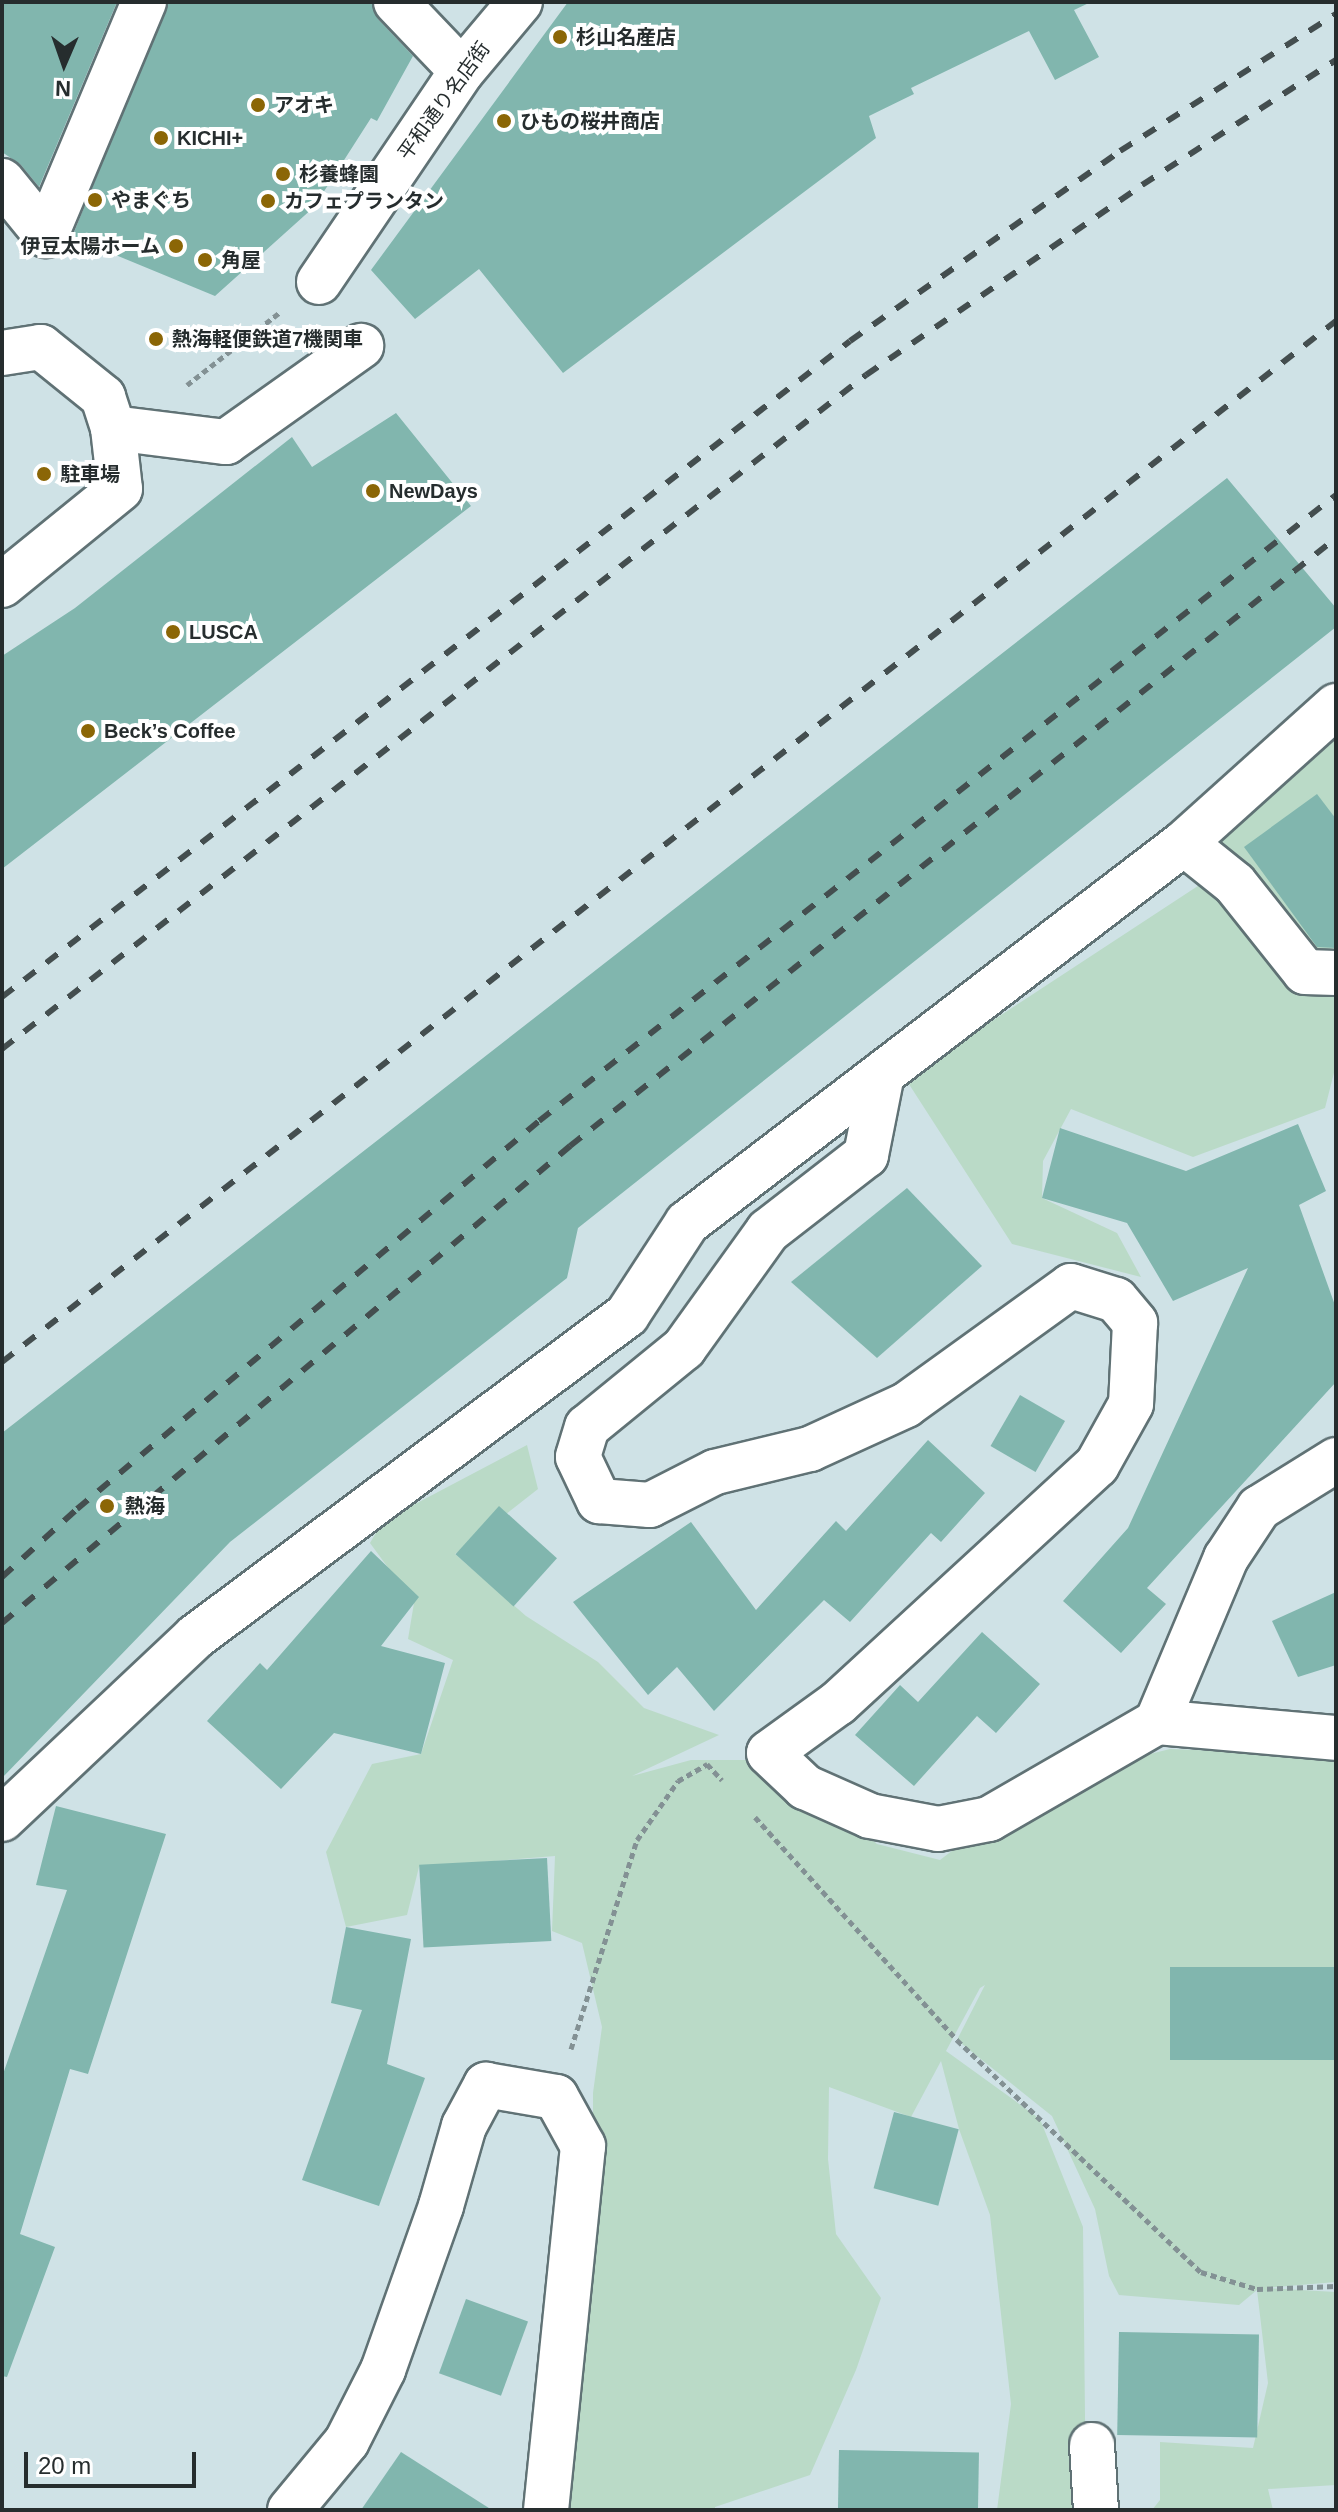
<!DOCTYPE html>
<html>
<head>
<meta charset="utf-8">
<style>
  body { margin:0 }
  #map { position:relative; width:1338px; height:2512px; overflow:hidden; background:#cfe2e6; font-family:Helvetica,"Noto Sans JP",sans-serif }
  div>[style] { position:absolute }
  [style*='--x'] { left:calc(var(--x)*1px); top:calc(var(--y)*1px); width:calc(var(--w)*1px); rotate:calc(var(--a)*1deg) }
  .green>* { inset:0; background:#badac7 }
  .building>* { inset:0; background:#81b6ae; transform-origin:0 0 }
  .path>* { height:5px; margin-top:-2.5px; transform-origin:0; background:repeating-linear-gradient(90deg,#839194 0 6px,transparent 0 10px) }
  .roads { filter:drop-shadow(2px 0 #607275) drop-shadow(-2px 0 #607275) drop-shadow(0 2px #607275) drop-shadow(0 -2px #607275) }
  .minor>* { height:44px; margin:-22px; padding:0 22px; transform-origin:22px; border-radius:22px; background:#fff }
  .rail>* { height:6px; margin-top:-3px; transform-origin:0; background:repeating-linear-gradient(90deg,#444e4f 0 14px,transparent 0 28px) }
  .dots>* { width:22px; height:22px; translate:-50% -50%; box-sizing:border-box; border:4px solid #fff; border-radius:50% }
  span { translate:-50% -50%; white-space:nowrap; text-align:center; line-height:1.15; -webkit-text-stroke:8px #fff; paint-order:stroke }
  .poi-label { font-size:20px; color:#262d2e; font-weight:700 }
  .left { translate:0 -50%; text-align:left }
  .right { translate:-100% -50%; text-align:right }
  .street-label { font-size:20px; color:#262d2e }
  .frame { position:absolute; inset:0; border:4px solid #262d2e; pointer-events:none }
  .north { position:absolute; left:24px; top:24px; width:80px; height:80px; -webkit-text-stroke:6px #fff; paint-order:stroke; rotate:182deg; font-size:22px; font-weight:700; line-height:32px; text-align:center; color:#262d2e }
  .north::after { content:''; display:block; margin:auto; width:28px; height:36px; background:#262d2e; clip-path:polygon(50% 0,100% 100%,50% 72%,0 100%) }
  .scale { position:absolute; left:24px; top:2452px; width:172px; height:36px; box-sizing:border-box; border:4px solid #262d2e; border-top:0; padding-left:10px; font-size:24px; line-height:28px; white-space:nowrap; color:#262d2e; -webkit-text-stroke:6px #fff; paint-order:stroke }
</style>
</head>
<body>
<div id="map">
  <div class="green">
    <div style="clip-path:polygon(1336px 731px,1336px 975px,1201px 856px)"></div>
    <div style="clip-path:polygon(1207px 880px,1293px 980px,1336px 998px,1336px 1065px,1325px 1108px,1193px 1157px,1071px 1109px,1043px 1161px,1042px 1198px,1117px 1233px,1141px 1277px,1012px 1244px,905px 1078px)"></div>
    <div style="clip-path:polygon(527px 1445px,538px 1489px,455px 1554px,526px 1616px,598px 1662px,644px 1708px,719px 1735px,632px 1776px,691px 1760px,776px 1760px,877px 1844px,940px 1860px,965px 1841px,1126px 1760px,1170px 1749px,1247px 1752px,1336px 1742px,1336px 2282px,1265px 2288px,1336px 2292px,1336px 2485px,1268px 2489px,1273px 2510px,1152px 2510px,1160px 2500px,1160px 2442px,1253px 2448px,1268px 2383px,1257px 2290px,1239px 2305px,1119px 2295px,1109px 2276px,1095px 2209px,1052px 2116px,957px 2040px,985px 1985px,980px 1988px,946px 2051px,1040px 2119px,1083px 2227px,1086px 2510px,997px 2510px,1011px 2404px,990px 2215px,959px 2129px,941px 2061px,911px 2117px,829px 2087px,828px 2159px,836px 2234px,881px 2298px,856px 2370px,810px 2475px,715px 2507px,715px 2510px,569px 2508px,593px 2172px,593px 2093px,602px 2027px,582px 1943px,552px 1931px,555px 1856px,419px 1867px,407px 1915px,346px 1927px,326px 1852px,372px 1764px,421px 1754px,453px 1660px,408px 1639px,414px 1603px,370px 1543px,383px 1521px)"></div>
  </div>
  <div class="building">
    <div style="clip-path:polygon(2px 2px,117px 2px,39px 187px,21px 165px,2px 152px)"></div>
    <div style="clip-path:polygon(168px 2px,372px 2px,378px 19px,413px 56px,377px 121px,371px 118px,314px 207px,215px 296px,72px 237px)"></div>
    <div style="clip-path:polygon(568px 2px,1091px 2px,1074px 10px,1099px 57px,1055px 80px,1029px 31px,911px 88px,914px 94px,869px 116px,876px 138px,563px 373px,479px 269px,415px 319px,371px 270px)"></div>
    <div style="clip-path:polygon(396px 413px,471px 506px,2px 869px,2px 656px,75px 608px,292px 437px,312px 467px)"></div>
    <div style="clip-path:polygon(1227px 478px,1336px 608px,1336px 627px,578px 1228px,567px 1278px,230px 1542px,2px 1778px,2px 1433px)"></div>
    <div style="clip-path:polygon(1317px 794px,1336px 819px,1336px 948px,1317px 947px,1244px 847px)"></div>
    <div style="clip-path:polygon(1298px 1124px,1326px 1191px,1299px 1205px,1336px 1308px,1336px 1382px,1147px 1588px,1166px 1604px,1121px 1653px,1063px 1601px,1128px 1528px,1248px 1268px,1173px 1301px,1127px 1223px,1042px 1198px,1060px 1128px,1186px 1171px)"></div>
    <div style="clip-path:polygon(907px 1188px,982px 1266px,877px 1358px,791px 1282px)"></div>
    <div style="left:1020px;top:1395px;width:52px;height:59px;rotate:30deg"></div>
    <div style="clip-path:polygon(928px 1440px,985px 1493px,941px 1542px,931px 1533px,850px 1622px,824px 1600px,714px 1711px,677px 1667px,648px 1695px,573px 1602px,691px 1522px,756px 1610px,836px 1521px,846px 1531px)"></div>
    <div style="left:499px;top:1506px;width:78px;height:65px;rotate:42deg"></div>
    <div style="clip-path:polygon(371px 1551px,419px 1597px,381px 1646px,445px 1663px,421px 1754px,334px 1733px,281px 1789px,207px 1721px,260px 1663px,267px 1670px)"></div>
    <div style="clip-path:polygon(1336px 1592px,1336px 1665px,1298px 1677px,1272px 1621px)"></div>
    <div style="clip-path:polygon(982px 1632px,1040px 1684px,996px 1733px,977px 1716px,914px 1786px,855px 1735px,900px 1685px,918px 1702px)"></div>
    <div style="clip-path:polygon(56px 1806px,166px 1834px,88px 2074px,70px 2069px,20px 2234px,55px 2247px,7px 2377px,2px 2376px,2px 2077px,67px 1890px,36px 1885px)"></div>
    <div style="left:547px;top:1858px;width:83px;height:128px;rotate:87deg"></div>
    <div style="clip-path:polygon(346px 1927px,411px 1939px,387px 2064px,425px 2078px,379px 2206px,302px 2180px,362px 2010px,331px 2003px)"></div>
    <div style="left:1336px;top:1967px;width:93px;height:166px;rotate:90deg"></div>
    <div style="left:894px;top:2112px;width:67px;height:79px;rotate:15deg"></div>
    <div style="left:466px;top:2299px;width:66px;height:79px;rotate:20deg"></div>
    <div style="left:1119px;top:2332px;width:140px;height:103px;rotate:1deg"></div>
    <div style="left:839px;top:2450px;width:140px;height:60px;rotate:1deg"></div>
    <div style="clip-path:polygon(401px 2452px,492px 2510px,361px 2510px)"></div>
  </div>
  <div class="path">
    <div style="--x:187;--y:385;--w:118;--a:-38.1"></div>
    <div style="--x:755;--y:1817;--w:301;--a:47.8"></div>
    <div style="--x:957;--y:2040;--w:337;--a:43.6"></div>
    <div style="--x:1201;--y:2272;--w:59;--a:16.9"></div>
    <div style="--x:1257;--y:2289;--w:79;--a:-2.2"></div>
    <div style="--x:571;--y:2049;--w:219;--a:-72.5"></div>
    <div style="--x:637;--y:1840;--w:72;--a:-55.2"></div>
    <div style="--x:678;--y:1781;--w:34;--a:-30"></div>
    <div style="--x:707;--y:1764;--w:22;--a:47"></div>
  </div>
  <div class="roads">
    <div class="minor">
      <div style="--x:396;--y:2;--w:95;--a:46.3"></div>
      <div style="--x:2;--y:181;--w:70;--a:50.8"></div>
      <div style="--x:46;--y:235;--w:253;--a:-67.2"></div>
      <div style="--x:319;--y:282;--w:255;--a:-55.9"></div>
      <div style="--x:462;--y:71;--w:90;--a:-50"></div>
      <div style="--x:2;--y:353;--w:39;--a:-9"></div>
      <div style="--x:41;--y:347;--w:80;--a:38.9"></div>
      <div style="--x:103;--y:397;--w:33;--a:72"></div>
      <div style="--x:113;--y:428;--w:61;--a:83.5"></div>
      <div style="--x:120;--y:489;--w:152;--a:140.9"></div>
      <div style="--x:113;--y:428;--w:114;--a:7.1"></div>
      <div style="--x:226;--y:442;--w:166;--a:-35.4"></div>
      <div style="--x:1184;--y:843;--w:65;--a:38.8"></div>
      <div style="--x:1235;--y:884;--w:112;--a:51.5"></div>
      <div style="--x:1305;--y:972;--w:31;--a:2"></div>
      <div style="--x:882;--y:1074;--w:83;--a:101.2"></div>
      <div style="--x:866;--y:1155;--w:124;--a:142.2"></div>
      <div style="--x:768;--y:1231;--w:144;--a:125.7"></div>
      <div style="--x:684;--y:1348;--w:125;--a:140.8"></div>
      <div style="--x:587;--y:1427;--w:31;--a:107"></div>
      <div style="--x:578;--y:1457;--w:49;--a:64.5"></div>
      <div style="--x:599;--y:1501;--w:51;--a:4.5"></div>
      <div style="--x:650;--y:1505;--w:73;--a:-26.9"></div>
      <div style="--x:715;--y:1472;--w:98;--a:-13.6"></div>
      <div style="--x:810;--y:1449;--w:106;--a:-24.6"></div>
      <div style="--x:906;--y:1405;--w:203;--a:-35.8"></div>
      <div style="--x:1071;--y:1286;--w:47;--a:17.3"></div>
      <div style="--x:1116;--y:1300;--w:30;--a:50"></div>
      <div style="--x:1135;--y:1323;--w:81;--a:92.8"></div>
      <div style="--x:1131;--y:1404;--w:70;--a:119.1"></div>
      <div style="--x:1097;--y:1465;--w:352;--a:137.4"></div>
      <div style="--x:838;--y:1703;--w:85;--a:144.1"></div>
      <div style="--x:769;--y:1753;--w:50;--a:43.4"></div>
      <div style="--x:805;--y:1787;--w:71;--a:24"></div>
      <div style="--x:870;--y:1816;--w:69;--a:10.8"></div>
      <div style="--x:938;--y:1829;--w:52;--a:-11.1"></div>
      <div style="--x:989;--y:1819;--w:194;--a:-30"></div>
      <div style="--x:1157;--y:1722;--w:180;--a:5.1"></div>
      <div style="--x:1157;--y:1722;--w:178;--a:-67.2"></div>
      <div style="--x:1226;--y:1558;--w:60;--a:-56.6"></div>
      <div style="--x:1259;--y:1508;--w:91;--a:-31.9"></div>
      <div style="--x:2;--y:1819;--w:265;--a:-43.3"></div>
      <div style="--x:195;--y:1637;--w:539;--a:-36.7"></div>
      <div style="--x:627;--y:1315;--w:110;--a:-56.9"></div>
      <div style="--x:687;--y:1223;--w:626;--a:-37.4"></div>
      <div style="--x:1184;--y:843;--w:205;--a:-42"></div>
      <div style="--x:1092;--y:2445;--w:65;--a:86.5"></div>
      <div style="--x:290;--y:2510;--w:89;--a:-50.4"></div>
      <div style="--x:347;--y:2441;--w:80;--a:-63.1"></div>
      <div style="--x:383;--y:2370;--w:174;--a:-70.5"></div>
      <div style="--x:441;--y:2206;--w:83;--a:-74"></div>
      <div style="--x:464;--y:2126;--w:47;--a:-61.8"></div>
      <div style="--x:486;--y:2085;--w:71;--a:9.7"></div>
      <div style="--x:556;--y:2097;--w:56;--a:61.1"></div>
      <div style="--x:583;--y:2146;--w:366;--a:95.8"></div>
    </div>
  </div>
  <div class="rail">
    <div style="--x:2;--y:997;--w:1072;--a:-37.72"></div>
    <div style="--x:850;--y:341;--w:330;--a:-35.1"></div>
    <div style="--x:1120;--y:151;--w:256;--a:-32.4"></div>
    <div style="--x:2;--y:1049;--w:1096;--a:-37.96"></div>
    <div style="--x:866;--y:375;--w:335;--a:-34.5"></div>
    <div style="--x:1142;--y:185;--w:231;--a:-32.8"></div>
    <div style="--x:2;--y:1362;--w:1692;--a:-37.97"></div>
    <div style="--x:2;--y:1577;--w:101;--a:-42.2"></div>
    <div style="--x:77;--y:1509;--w:603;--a:-40.02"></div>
    <div style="--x:539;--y:1121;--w:1013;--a:-38.15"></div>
    <div style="--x:2;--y:1623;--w:742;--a:-40.02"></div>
    <div style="--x:570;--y:1146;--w:978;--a:-38.44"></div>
  </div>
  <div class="dots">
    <div style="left:560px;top:37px;background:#8b6606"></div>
    <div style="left:258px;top:105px;background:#8b6606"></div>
    <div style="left:504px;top:121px;background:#8b6606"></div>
    <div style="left:161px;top:138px;background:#8b6606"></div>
    <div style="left:283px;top:174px;background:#8b6606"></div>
    <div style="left:95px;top:200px;background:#8b6606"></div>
    <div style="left:268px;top:201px;background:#8b6606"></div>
    <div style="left:176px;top:246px;background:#8b6606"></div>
    <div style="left:205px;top:260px;background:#8b6606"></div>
    <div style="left:156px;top:339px;background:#8b6606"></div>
    <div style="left:44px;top:474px;background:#8b6606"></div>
    <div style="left:373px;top:491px;background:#8b6606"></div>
    <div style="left:173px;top:632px;background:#8b6606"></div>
    <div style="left:88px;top:731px;background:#8b6606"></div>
    <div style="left:107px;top:1506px;background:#8b6606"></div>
  </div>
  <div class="poi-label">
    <span class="left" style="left:576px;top:37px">杉山名産店</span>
    <span class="left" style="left:274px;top:105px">アオキ</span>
    <span class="left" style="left:520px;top:121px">ひもの桜井商店</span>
    <span class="left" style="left:177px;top:138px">KICHI+</span>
    <span class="left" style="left:299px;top:174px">杉養蜂園</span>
    <span class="left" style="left:111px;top:200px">やまぐち</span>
    <span class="left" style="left:284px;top:201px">カフェプランタン</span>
    <span class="right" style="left:160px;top:246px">伊豆太陽ホーム</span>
    <span class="left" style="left:221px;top:260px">角屋</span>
    <span class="left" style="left:172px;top:339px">熱海軽便鉄道7機関車</span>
    <span class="left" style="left:60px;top:474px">駐車場</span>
    <span class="left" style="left:389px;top:491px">NewDays</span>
    <span class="left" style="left:189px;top:632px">LUSCA</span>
    <span class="left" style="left:104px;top:731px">Beck’s Coffee</span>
    <span class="left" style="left:125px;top:1506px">熱海</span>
  </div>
  <div class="street-label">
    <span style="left:444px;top:101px;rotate:-54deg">平和通り名店街</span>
  </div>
  <div class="frame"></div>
  <div class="north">N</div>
  <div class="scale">20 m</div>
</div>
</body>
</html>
